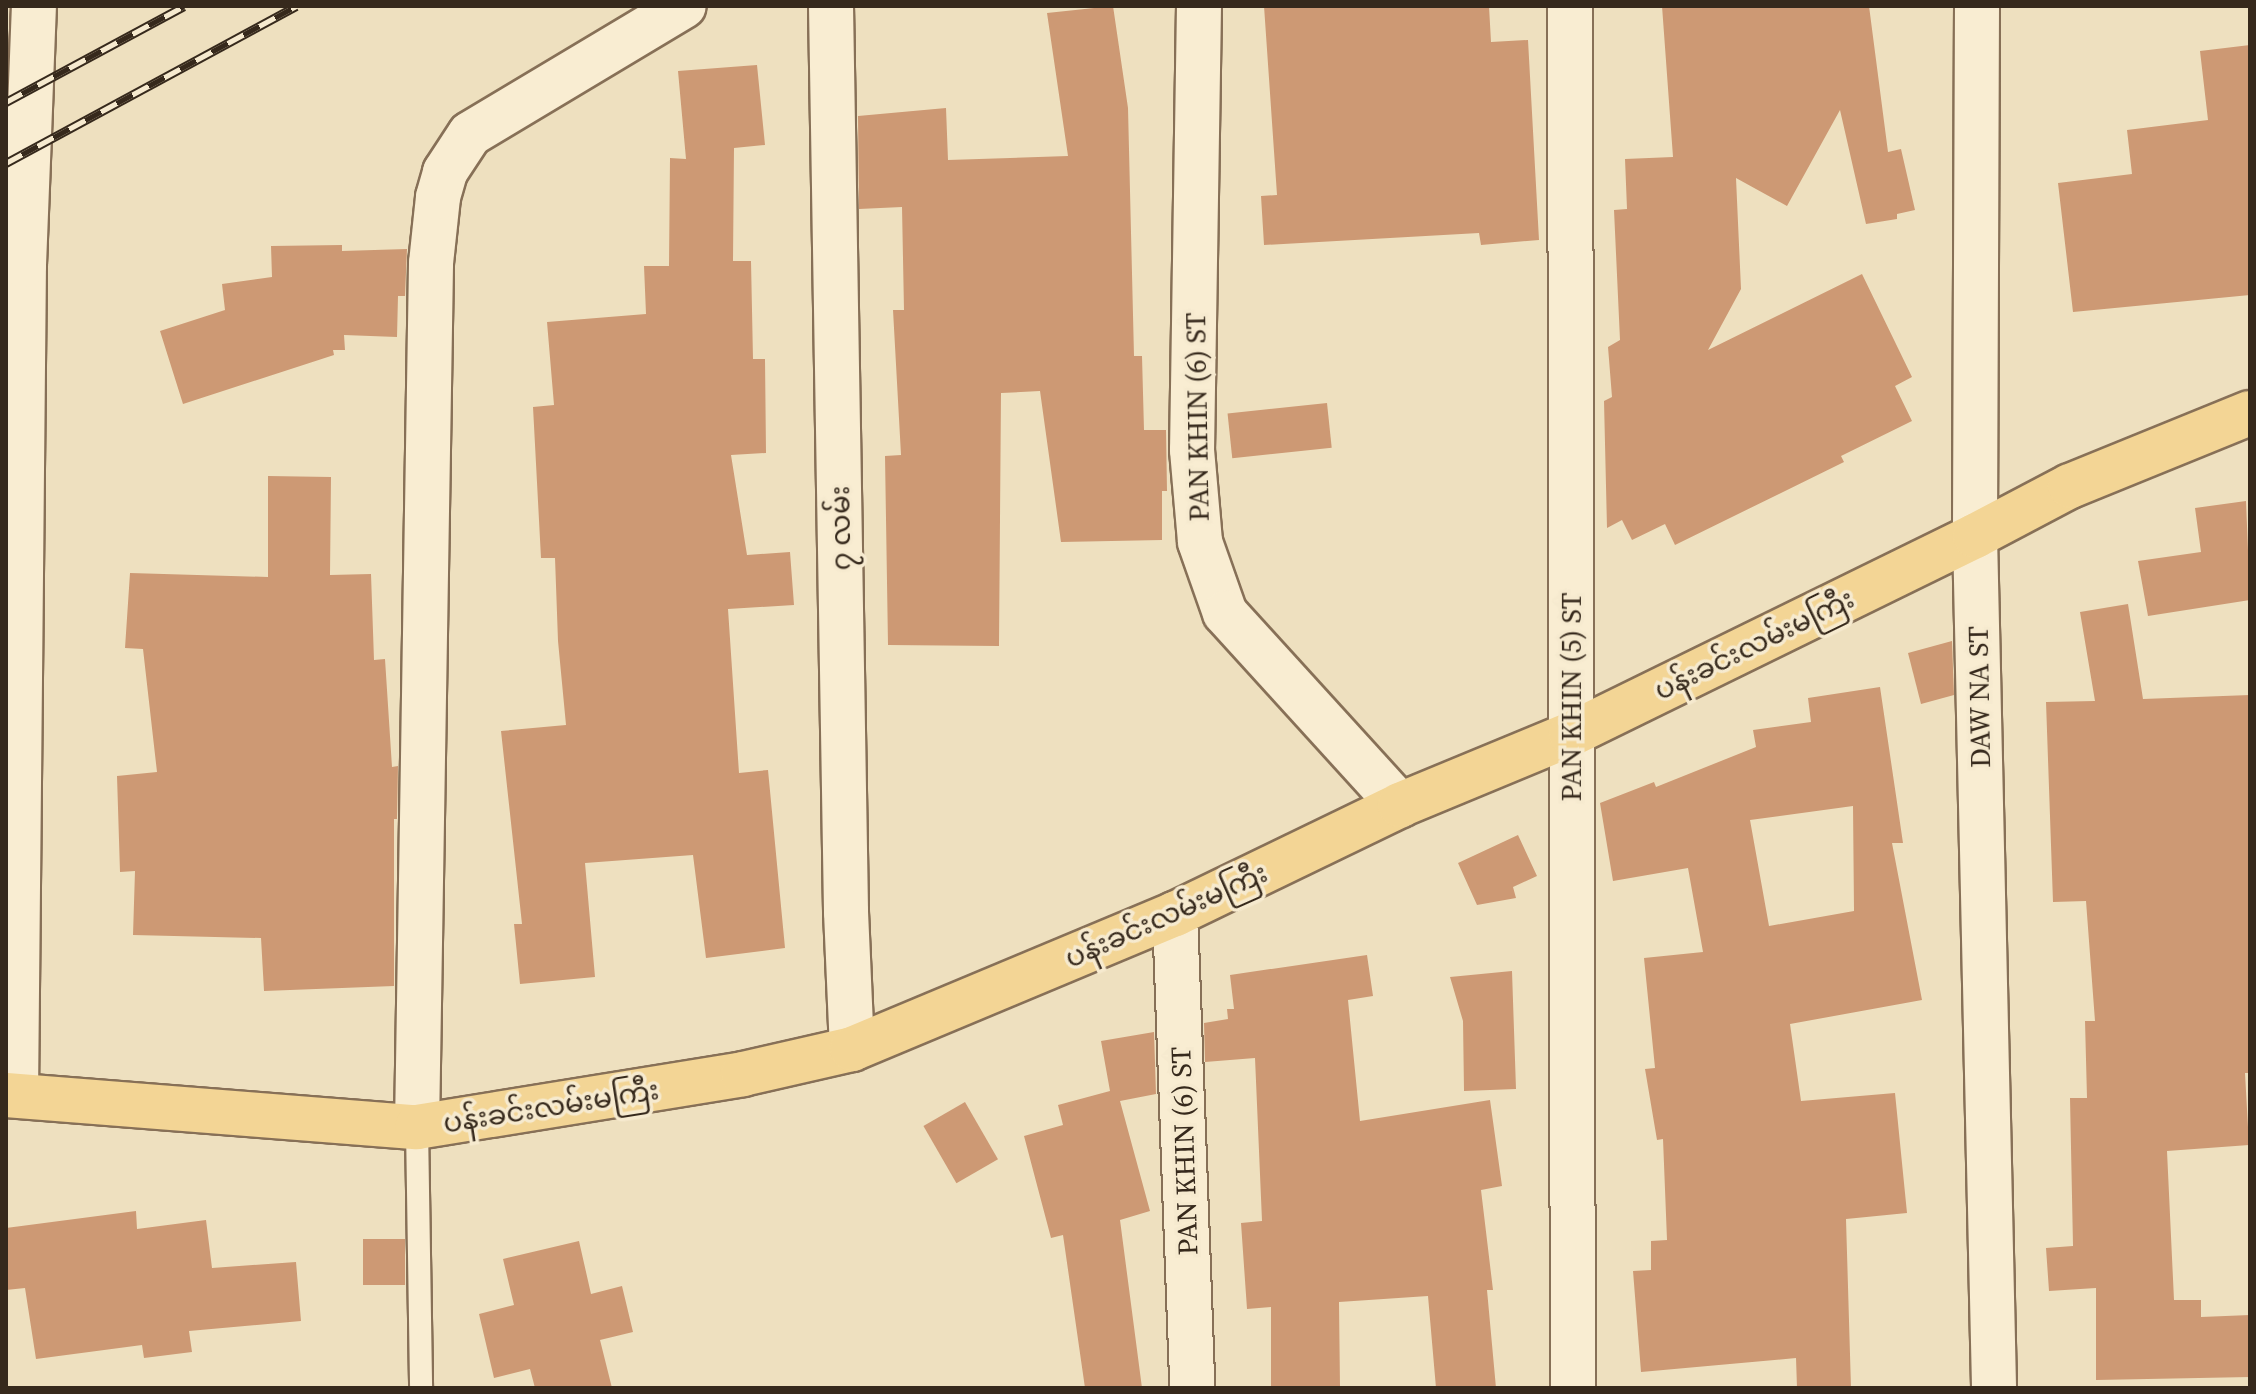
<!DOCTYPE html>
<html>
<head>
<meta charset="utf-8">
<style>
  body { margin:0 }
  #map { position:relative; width:2256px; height:1394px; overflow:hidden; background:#eee0bf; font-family:"Source Serif 4","Noto Sans Myanmar",serif }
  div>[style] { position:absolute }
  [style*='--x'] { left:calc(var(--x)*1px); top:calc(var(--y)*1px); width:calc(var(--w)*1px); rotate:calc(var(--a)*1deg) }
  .building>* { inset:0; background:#cd9974; transform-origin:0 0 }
  .roads { filter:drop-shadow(2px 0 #877057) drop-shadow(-2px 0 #877057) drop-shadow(0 2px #877057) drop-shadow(0 -2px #877057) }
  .service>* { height:22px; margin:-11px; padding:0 11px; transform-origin:11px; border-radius:11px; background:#f9edd2 }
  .minor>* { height:44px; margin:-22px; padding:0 22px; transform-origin:22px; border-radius:22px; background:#f9edd2 }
  .primary>* { height:44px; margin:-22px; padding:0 22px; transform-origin:22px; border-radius:22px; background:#f3d595 }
  .rail>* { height:9px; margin-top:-4.5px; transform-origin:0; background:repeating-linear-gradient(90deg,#f6eacf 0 18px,#36291c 0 36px); box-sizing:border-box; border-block:2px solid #36291c }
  span { translate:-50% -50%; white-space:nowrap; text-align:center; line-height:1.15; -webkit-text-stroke:7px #f6eacf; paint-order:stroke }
  .street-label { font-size:28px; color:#36291c }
  .frame { position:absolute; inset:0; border:8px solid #36291c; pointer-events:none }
</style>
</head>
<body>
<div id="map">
  <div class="building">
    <div style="clip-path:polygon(1113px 6px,1128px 108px,1134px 356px,1142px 356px,1144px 430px,1166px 430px,1167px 491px,1162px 491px,1162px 540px,1061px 542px,1040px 391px,1001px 393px,999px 646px,888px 645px,885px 456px,901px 455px,893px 310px,904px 310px,902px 207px,859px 209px,858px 116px,946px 108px,948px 160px,1068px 156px,1047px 13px)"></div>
    <div style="clip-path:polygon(1264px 6px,1489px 6px,1491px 42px,1528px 40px,1539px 240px,1481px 245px,1479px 233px,1264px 245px,1261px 196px,1277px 195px)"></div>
    <div style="clip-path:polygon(1662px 6px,1869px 6px,1888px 152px,1901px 149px,1915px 210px,1897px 214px,1897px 219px,1866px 224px,1840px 110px,1787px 206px,1736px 178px,1741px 289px,1708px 350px,1862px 274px,1912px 377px,1895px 386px,1912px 421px,1841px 456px,1844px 462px,1675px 545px,1665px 524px,1632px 540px,1622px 520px,1607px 528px,1604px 401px,1612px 397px,1608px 347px,1620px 340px,1614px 210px,1627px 209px,1625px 159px,1673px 157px)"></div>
    <div style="clip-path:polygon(2250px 45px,2250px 295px,2073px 312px,2058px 183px,2132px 174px,2127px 130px,2208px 120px,2200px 51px)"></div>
    <div style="clip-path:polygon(757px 65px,765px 145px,734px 148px,733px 261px,751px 261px,753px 359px,765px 359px,766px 453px,731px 455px,747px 555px,790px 552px,794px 605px,728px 609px,739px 773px,768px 770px,785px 948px,706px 958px,693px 855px,585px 863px,595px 977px,520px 984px,514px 924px,522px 924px,501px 731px,566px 725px,558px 641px,555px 558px,541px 558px,533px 407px,554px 405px,547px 322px,646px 314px,644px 266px,669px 266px,670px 158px,686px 159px,678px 71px)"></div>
    <div style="clip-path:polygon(342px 245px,342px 251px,407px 249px,405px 296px,398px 296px,397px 337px,344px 335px,345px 350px,333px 350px,334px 355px,183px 404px,160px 331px,225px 310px,222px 284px,272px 277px,271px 246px)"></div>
    <div style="left:1327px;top:403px;width:45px;height:100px;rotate:84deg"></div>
    <div style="clip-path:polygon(268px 476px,331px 477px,330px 575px,371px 574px,374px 660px,385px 659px,392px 767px,398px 766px,397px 819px,394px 819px,394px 986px,264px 991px,261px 938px,133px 935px,135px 871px,120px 872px,117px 776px,157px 772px,143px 649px,125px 648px,130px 573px,268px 577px)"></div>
    <div style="clip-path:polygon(2246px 501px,2250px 600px,2148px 616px,2138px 561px,2201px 552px,2195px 508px)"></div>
    <div style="clip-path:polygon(2128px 604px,2143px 699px,2250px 695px,2250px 1073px,2245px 1073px,2249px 1145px,2167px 1151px,2174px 1300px,2201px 1300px,2201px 1317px,2250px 1315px,2250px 1377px,2096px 1380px,2096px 1288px,2049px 1291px,2046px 1248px,2073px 1246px,2070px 1098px,2087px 1098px,2085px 1021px,2095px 1021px,2086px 901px,2053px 902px,2046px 702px,2095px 701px,2080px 612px)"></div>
    <div style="clip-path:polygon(1952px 641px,1954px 695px,1921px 704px,1908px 653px)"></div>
    <div style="clip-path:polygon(evenodd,1880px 687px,1903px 843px,1892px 843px,1922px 1000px,1790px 1024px,1801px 1101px,1895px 1093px,1907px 1213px,1846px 1219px,1851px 1388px,1797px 1388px,1796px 1358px,1641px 1372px,1633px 1271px,1651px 1270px,1651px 1241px,1667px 1240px,1663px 1139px,1657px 1140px,1645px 1069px,1655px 1068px,1644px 958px,1703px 952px,1688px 868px,1613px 881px,1600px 803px,1654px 782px,1656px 787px,1756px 747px,1753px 730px,1811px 722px,1808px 698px,1880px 687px,1853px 806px,1854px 911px,1769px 926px,1750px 820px,1853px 806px)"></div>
    <div style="clip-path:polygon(1518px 835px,1537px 876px,1513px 887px,1516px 898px,1477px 905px,1458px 863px)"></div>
    <div style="clip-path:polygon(1367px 955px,1373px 996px,1348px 1000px,1360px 1121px,1490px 1100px,1502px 1186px,1481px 1190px,1493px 1290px,1487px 1290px,1496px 1388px,1436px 1388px,1428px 1296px,1339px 1302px,1340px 1387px,1271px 1388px,1271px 1307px,1247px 1309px,1241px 1223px,1262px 1221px,1255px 1058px,1205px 1062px,1204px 1023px,1228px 1019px,1227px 1009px,1234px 1009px,1230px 975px)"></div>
    <div style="clip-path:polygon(1512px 971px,1516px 1089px,1464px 1091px,1463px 1021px,1450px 977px)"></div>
    <div style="clip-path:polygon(1154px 1032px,1156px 1094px,1120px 1101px,1150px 1211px,1120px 1220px,1142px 1388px,1085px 1388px,1063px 1235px,1051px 1238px,1024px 1136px,1063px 1125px,1058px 1105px,1110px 1091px,1101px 1041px)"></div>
    <div style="left:965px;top:1102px;width:66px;height:48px;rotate:60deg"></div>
    <div style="clip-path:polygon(136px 1211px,137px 1229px,206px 1220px,212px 1268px,296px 1262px,301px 1321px,189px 1331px,192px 1352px,144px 1358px,142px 1345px,36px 1359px,25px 1288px,6px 1290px,6px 1228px)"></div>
    <div style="left:363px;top:1239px;width:42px;height:46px"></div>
    <div style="clip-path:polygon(579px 1241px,591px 1294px,622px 1286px,633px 1332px,600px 1340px,612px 1388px,535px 1388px,530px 1369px,494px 1378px,479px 1314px,514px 1305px,503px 1259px)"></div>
  </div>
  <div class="roads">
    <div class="service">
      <div style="--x:417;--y:1127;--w:261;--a:89.1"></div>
    </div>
    <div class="minor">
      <div style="--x:831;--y:6;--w:906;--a:89.05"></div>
      <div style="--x:846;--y:912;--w:137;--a:87.5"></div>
      <div style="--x:1199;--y:6;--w:444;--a:90.9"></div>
      <div style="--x:1192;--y:450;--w:92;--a:85"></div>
      <div style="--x:1200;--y:542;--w:75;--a:70.6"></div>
      <div style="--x:1225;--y:613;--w:260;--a:47.7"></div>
      <div style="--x:1570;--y:6;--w:1382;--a:89.88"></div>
      <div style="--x:1977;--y:6;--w:530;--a:90.22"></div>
      <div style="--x:1975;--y:536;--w:852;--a:88.72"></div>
      <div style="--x:1175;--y:914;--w:474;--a:87.9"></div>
      <div style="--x:16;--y:1095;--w:830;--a:-89.45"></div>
      <div style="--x:24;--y:265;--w:259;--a:-87.8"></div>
      <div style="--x:417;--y:1127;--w:864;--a:-89.07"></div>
      <div style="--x:431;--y:263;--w:66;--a:-83.9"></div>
      <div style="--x:438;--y:197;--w:26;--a:-74"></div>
      <div style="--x:445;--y:172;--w:45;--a:-56.7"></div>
      <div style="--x:470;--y:134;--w:249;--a:-30.9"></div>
    </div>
    <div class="primary">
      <div style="--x:6;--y:1095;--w:412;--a:4.5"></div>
      <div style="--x:417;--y:1127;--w:330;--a:-9.2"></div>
      <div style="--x:743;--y:1074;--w:112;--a:-12.9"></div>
      <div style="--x:852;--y:1049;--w:350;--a:-22.7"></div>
      <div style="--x:1175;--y:914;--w:250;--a:-25.8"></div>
      <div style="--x:1400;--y:805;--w:185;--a:-22.5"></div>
      <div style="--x:1571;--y:734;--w:450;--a:-26.1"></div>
      <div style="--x:1975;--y:536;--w:107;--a:-27.8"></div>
      <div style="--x:2070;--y:486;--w:194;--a:-22.1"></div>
    </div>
  </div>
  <div class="rail">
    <div style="--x:6;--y:102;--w:202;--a:-28.3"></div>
    <div style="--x:6;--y:163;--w:330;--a:-28.4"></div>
  </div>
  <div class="street-label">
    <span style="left:1197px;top:417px;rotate:-91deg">PAN KHIN (6) ST</span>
    <span style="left:840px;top:528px;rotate:-91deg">၇ လမ်း</span>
    <span style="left:1754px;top:644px;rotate:-26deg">ပန်းခင်းလမ်းမကြီး</span>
    <span style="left:1571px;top:697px;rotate:-90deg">PAN KHIN (5) ST</span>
    <span style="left:1979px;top:697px;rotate:-91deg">DAW NA ST</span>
    <span style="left:1166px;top:915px;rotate:-24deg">ပန်းခင်းလမ်းမကြီး</span>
    <span style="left:551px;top:1106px;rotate:-9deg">ပန်းခင်းလမ်းမကြီး</span>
    <span style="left:1184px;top:1151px;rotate:-92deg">PAN KHIN (6) ST</span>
  </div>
  <div class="frame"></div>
</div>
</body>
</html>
